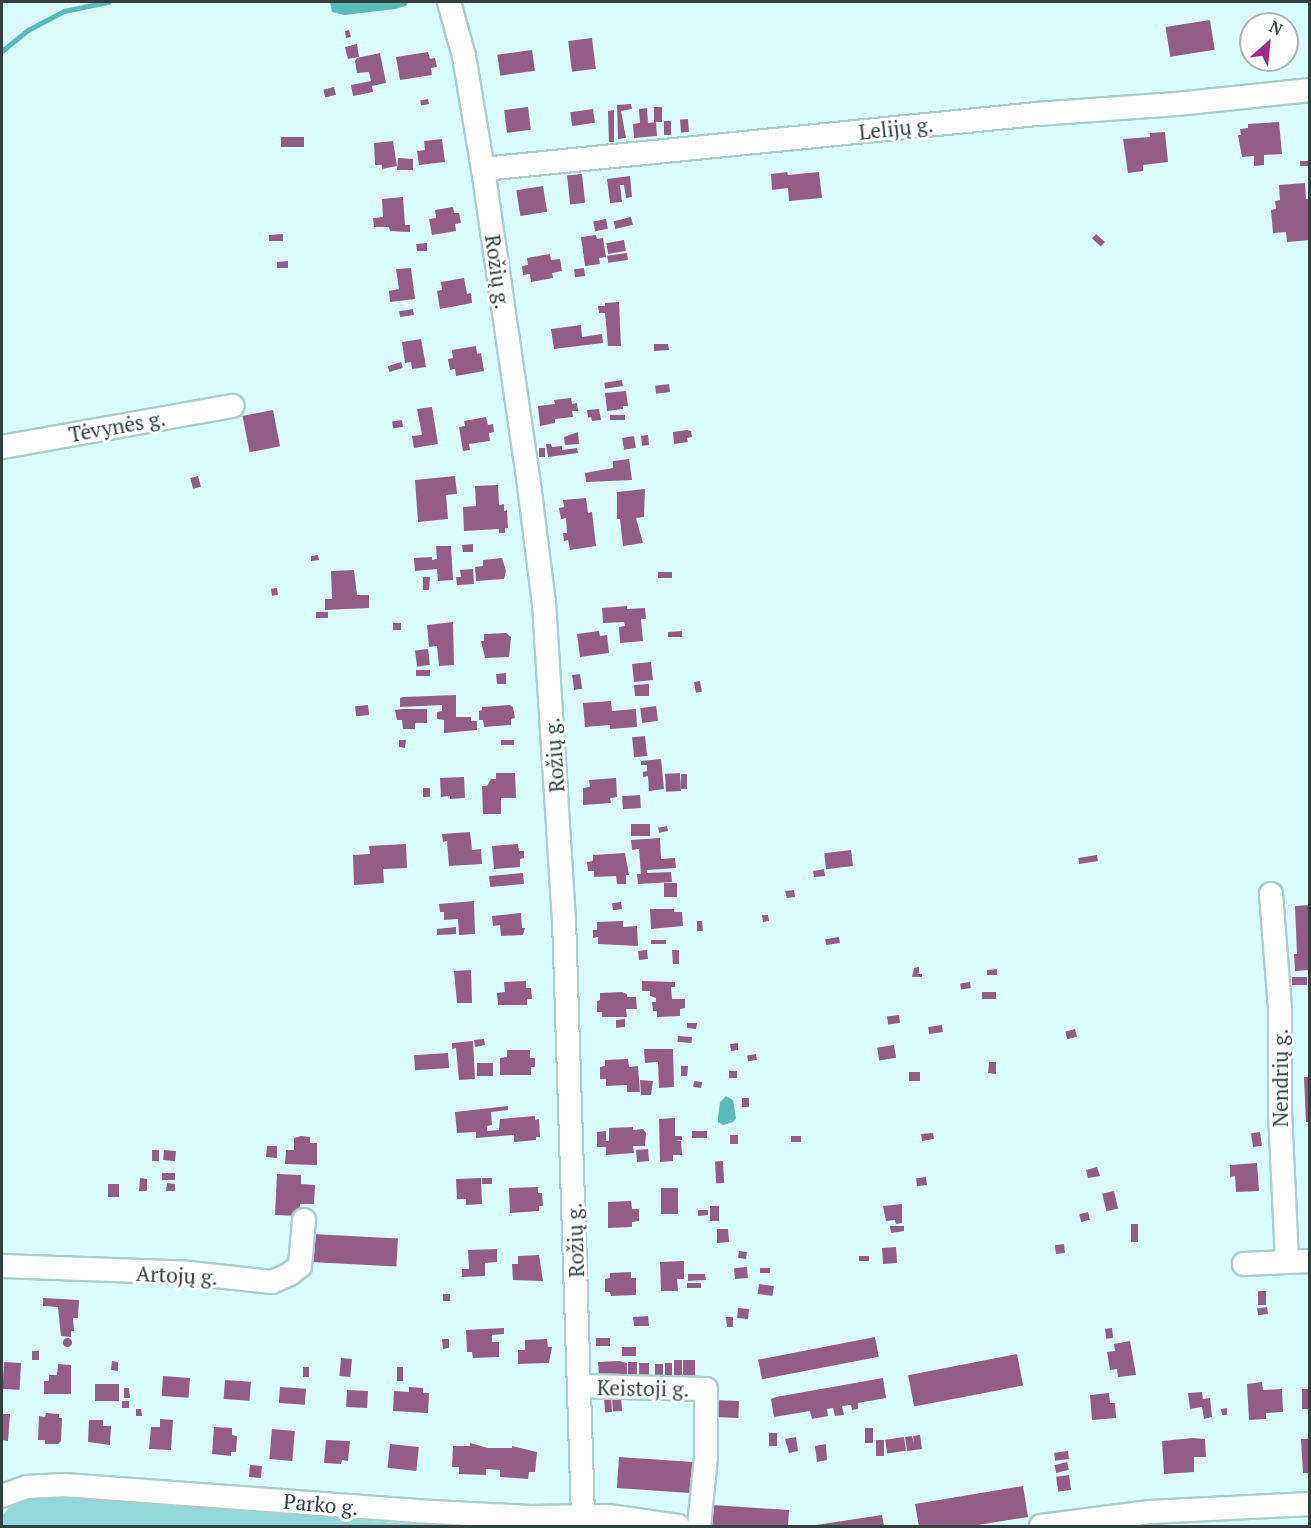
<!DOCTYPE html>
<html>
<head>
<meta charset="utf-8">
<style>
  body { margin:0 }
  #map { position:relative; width:1311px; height:1528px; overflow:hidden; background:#d9fcfb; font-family:"PT Serif",serif }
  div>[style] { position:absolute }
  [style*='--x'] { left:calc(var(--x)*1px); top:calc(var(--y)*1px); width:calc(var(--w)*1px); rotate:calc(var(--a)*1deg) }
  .green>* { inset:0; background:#91d9d8 }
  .water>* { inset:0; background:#5bbbbb }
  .stream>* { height:4.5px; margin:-2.25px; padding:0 2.25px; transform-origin:2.25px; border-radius:2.25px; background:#5bbbbb }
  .building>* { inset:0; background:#935d86; transform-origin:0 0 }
  .round { border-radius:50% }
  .roads { filter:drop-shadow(2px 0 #accdcd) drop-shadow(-2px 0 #accdcd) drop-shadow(0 2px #accdcd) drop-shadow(0 -2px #accdcd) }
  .minor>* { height:22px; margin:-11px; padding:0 11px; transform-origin:11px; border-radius:11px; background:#fff }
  span { translate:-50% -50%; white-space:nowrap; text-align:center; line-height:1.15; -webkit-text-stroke:6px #fff; paint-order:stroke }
  .street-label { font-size:21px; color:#324040 }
  .frame { position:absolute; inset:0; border:3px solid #324040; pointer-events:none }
  .north { position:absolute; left:1239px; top:12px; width:60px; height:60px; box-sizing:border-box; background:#fff; border:2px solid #adb3b3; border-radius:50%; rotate:27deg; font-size:16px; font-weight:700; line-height:24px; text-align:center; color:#324040 }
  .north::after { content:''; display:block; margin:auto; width:21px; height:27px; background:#9b2a88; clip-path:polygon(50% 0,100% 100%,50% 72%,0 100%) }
</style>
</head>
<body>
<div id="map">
  <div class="green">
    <div style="clip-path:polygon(62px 1496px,409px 1524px,458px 1526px,2px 1526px,2px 1516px,8px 1509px,29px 1499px)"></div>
  </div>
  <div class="water">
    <div style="clip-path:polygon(330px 2px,408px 2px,406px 6px,395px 9px,345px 15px,332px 12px)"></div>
    <div style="clip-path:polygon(726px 1096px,733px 1100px,736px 1118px,733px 1122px,723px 1125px,718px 1122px,718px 1117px,720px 1102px)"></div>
  </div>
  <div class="stream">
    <div style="--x:2;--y:51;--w:33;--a:-39"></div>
    <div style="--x:28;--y:30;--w:41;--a:-27.8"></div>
    <div style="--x:64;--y:11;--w:45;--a:-11.6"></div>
  </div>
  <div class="building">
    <div style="left:1210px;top:20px;width:30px;height:45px;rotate:81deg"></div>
    <div style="clip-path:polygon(349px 30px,351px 37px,346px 38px,345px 31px)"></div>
    <div style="left:592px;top:38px;width:31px;height:24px;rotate:83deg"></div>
    <div style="clip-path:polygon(357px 44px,359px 57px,348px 59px,345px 47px)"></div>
    <div style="left:532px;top:50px;width:21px;height:35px;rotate:82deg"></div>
    <div style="clip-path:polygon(428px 52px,430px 59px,435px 58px,437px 67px,431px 68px,432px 75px,400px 80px,396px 57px)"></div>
    <div style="clip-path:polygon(380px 53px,386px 83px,372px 86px,373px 92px,353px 96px,351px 85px,371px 81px,369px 72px,357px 73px,355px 61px,357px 58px)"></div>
    <div style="left:334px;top:87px;width:8px;height:11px;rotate:76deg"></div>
    <div style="left:428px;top:99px;width:5px;height:8px;rotate:79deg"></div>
    <div style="clip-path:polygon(631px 104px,632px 109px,621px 111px,626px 138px,618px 139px,617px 105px)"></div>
    <div style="left:528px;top:107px;width:23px;height:24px;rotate:83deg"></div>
    <div style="left:654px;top:107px;width:8px;height:15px"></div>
    <div style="clip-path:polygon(647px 108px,648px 123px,656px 122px,657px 136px,634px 138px,633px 124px,640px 123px,639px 109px)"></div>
    <div style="left:593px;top:109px;width:14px;height:23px;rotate:82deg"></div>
    <div style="clip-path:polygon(614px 110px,614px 142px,609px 142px,608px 111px)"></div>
    <div style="left:688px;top:119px;width:13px;height:8px;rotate:86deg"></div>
    <div style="left:664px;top:121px;width:7px;height:14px"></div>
    <div style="clip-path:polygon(1279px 122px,1282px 154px,1264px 155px,1264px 165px,1254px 166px,1254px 156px,1242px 157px,1238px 135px,1241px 135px,1240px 129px,1248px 128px,1248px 124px)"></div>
    <div style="clip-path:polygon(1165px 132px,1168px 162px,1143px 165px,1143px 171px,1128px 173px,1123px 139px,1150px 137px,1150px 133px)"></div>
    <div style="left:304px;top:137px;width:10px;height:23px;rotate:90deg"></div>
    <div style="clip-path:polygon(442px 139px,445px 162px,419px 165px,417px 151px,425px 150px,424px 141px)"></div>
    <div style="clip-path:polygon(393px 141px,397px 166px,382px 169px,382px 165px,375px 165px,374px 143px)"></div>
    <div style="clip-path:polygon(398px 158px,413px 159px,413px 170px,397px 170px)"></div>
    <div style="left:1300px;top:161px;width:9px;height:5px"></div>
    <div style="clip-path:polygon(787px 172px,788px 175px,819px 172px,822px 198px,789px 201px,788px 188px,772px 190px,771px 174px)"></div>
    <div style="left:582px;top:174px;width:29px;height:15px;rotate:84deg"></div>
    <div style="clip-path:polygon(630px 176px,632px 197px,626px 198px,624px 185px,620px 185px,622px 202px,610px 203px,607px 179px)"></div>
    <div style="clip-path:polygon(1305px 183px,1306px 199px,1309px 199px,1310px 240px,1287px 242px,1286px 232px,1273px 233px,1271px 210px,1276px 209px,1275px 201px,1280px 200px,1279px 185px)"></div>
    <div style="left:543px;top:186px;width:26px;height:27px;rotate:81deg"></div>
    <div style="clip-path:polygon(403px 197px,405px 225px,410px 225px,410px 232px,390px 231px,389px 227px,374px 227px,373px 218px,383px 217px,382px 199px)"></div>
    <div style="clip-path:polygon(453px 207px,454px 213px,459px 213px,461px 223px,455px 224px,456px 231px,432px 235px,429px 219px,436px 218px,435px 210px)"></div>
    <div style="left:631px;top:217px;width:8px;height:18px;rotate:76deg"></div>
    <div style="left:606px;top:219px;width:10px;height:13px;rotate:79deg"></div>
    <div style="clip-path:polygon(283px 234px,283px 241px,269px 241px,269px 235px)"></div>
    <div style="left:1096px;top:234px;width:12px;height:6px;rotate:42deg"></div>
    <div style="clip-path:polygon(596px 235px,597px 239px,603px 238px,606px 257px,599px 258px,600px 264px,585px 266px,581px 237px)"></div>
    <div style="left:624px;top:240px;width:11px;height:18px;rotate:80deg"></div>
    <div style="clip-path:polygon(427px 243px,427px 251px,417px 251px,416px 244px)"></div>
    <div style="left:627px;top:253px;width:7px;height:20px;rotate:82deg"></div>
    <div style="clip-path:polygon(550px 254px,551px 260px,560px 259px,562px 271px,552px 273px,553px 278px,531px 282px,530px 274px,523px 275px,522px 266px,528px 265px,527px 258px)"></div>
    <div style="clip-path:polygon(288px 261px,288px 268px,277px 268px,277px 262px)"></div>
    <div style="clip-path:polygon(411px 268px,415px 299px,390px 302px,389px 291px,399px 289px,396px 269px)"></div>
    <div style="left:584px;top:268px;width:8px;height:10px;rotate:83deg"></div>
    <div style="clip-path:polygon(464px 278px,467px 294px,471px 293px,472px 303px,440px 309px,437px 291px,442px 290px,441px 282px)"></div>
    <div style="clip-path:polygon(619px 302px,621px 346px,608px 346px,605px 313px,599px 313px,598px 306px,605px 306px,605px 303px)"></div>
    <div style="left:413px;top:309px;width:6px;height:14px;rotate:81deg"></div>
    <div style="clip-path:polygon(581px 325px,582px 337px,602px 334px,603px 343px,554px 349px,551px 329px)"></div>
    <div style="clip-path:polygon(421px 339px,426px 367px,412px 369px,411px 362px,405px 363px,402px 342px)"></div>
    <div style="clip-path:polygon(654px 344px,668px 344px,669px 350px,654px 351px)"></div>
    <div style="clip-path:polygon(476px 346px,477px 354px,481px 353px,484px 371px,456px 376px,455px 369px,450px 370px,448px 359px,453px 358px,452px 350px)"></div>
    <div style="left:401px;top:362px;width:6px;height:14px;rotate:72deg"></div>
    <div style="left:622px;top:380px;width:6px;height:18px;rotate:81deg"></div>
    <div style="left:669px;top:384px;width:8px;height:14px;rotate:83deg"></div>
    <div style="clip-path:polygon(626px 391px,628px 406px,623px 406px,623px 409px,607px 411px,605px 393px)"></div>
    <div style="clip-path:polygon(571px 398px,572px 404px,577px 403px,578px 411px,572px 411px,573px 417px,555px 419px,555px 423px,540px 426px,538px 406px,555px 404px,554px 400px)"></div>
    <div style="clip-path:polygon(432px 407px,438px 444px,414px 448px,412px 436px,422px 435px,417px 409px)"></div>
    <div style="clip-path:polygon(599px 409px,601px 420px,592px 421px,591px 417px,588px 418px,587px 410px)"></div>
    <div style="left:273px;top:410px;width:37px;height:31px;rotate:79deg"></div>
    <div style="left:625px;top:415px;width:5px;height:15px;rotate:90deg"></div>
    <div style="clip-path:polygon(486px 417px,488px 425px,493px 424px,494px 432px,489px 433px,490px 441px,469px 444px,470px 450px,463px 451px,459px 427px,465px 426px,464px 421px)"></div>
    <div style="left:402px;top:420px;width:7px;height:10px;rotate:82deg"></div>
    <div style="clip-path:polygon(687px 430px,691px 431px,692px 437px,687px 438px,688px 442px,674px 444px,673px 432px)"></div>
    <div style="clip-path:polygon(578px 432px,579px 444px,565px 445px,564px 437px)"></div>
    <div style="left:648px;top:435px;width:10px;height:7px;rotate:84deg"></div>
    <div style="left:634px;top:436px;width:12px;height:12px;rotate:81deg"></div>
    <div style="clip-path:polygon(546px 444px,551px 444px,552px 447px,562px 446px,562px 450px,577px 448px,578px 453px,548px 457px)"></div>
    <div style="left:539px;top:448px;width:6px;height:9px"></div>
    <div style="clip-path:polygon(629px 459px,632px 480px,586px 482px,585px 473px,613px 468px,613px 461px)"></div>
    <div style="left:198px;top:476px;width:11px;height:8px;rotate:75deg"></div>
    <div style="clip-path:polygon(455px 476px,457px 494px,446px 495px,448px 519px,418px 522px,415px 480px)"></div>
    <div style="clip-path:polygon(498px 485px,499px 505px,504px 504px,504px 511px,507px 510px,508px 528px,505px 528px,505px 533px,499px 533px,499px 529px,464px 531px,463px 507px,476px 506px,475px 486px)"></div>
    <div style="clip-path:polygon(645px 489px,644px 517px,636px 518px,643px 543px,623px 546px,620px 519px,617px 519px,617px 492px)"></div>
    <div style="clip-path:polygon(586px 498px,588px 513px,592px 512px,596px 546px,570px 550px,568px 540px,564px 541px,563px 533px,567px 533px,566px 518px,561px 519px,559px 508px,564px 507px,563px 500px)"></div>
    <div style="clip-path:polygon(473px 544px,473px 552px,463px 552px,462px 545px)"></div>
    <div style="clip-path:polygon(436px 546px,451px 546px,453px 580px,438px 581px,437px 569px,415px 571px,414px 558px,432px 557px,432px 560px,437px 559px)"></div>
    <div style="clip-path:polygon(318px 555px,319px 560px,311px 561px,311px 556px)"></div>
    <div style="clip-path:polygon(502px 558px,506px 571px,504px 579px,476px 581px,475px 567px,483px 566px,483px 560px)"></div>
    <div style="clip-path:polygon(473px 569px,474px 584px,457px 585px,456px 577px,461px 577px,460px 570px)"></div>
    <div style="clip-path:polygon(354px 570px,357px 595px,369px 595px,369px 608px,325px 610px,325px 599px,332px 599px,331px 571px)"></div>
    <div style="left:672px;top:572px;width:6px;height:14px;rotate:90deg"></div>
    <div style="clip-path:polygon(423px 577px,430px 577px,429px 590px,423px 590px)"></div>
    <div style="left:277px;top:588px;width:7px;height:6px;rotate:82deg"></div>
    <div style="clip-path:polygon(627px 606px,627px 609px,645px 608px,646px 619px,641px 619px,643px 641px,620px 643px,619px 627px,625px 626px,624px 622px,603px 623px,602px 608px)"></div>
    <div style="left:328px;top:612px;width:6px;height:12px;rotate:90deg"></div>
    <div style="clip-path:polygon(453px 622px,454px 665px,439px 666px,437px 646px,429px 647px,427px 625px)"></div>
    <div style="left:393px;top:623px;width:8px;height:7px"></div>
    <div style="clip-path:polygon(599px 631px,600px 636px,607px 635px,609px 653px,580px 657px,577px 634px)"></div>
    <div style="clip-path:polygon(682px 631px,682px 637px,668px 637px,668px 632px)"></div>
    <div style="clip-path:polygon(506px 633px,511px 637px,509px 657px,485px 658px,481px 641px,484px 641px,484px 634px)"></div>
    <div style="left:428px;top:649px;width:16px;height:13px;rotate:83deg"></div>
    <div style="left:651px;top:662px;width:18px;height:19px;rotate:84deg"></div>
    <div style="left:430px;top:670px;width:6px;height:14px;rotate:90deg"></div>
    <div style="clip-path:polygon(506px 673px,506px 684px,497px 684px,496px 674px)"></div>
    <div style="left:580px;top:674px;width:15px;height:8px;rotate:82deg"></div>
    <div style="left:700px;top:681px;width:11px;height:6px;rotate:80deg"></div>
    <div style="clip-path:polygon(649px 684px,649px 696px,635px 696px,634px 685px)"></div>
    <div style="clip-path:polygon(456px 695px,456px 717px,471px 717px,471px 721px,477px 721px,477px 730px,444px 733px,444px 720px,437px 719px,437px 712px,442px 711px,442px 705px,400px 707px,400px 698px,403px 697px)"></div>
    <div style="clip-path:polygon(611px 701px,612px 711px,636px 709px,637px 727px,610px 729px,610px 725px,585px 727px,583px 703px)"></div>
    <div style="left:368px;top:705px;width:10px;height:13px;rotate:84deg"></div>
    <div style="clip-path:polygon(510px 705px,513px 707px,515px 718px,511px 719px,511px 725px,484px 727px,483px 720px,479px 720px,479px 711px,482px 710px,482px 707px)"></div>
    <div style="left:656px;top:706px;width:15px;height:16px;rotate:82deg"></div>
    <div style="clip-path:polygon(402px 709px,427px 709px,427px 723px,415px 723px,415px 729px,403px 729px,402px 720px,397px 720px,395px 710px)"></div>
    <div style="left:645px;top:736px;width:20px;height:13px;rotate:84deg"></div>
    <div style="clip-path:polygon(399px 740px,406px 740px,405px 748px,399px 747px)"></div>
    <div style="left:501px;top:740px;width:13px;height:5px"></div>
    <div style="clip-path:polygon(661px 759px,664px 789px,649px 791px,648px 776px,643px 777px,643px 772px,647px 771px,647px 765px,641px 765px,641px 761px)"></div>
    <div style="clip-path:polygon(496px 773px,515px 773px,516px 798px,501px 798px,501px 814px,483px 814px,482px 786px,487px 786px,491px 779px,496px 779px)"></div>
    <div style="left:680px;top:773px;width:18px;height:15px;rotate:87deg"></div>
    <div style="left:681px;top:774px;width:6px;height:15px"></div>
    <div style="clip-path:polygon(464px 777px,465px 798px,450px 799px,450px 796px,441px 797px,440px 778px)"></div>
    <div style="clip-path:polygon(616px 778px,617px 797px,610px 798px,611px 803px,583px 805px,583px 788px,590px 787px,589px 780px)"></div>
    <div style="left:423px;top:788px;width:7px;height:9px"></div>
    <div style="left:640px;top:795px;width:13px;height:18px;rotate:86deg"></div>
    <div style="left:650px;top:824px;width:12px;height:19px;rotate:90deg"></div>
    <div style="left:667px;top:826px;width:5px;height:9px;rotate:79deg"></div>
    <div style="clip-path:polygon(470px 832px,472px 850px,481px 849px,482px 864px,449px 866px,447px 841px,443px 842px,442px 834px)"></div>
    <div style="clip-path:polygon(660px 838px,661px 859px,675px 858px,676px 868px,647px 870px,647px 873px,671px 872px,672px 882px,638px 884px,637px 874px,641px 874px,639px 849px,632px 850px,631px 840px)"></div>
    <div style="clip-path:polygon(406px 844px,407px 868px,383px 869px,384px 883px,354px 885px,353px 855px,370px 854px,369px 846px)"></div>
    <div style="clip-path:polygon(518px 844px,519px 851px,524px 851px,524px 858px,520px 859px,520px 867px,494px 869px,492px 846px)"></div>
    <div style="left:851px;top:850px;width:16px;height:27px;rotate:83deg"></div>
    <div style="clip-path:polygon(625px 853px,629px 875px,626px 875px,626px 884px,617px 884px,616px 876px,594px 877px,594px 871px,588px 871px,587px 862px,593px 861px,593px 855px)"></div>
    <div style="left:1097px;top:855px;width:6px;height:19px;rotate:81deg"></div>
    <div style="clip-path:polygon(824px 869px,825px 876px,814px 877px,813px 871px)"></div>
    <div style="left:523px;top:873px;width:11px;height:34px;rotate:85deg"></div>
    <div style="left:664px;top:883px;width:13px;height:14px"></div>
    <div style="clip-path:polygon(794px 890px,795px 897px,787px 898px,785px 891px)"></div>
    <div style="clip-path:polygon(474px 901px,475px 934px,459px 935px,458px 919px,444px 920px,444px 912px,440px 912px,439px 904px)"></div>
    <div style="left:621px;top:902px;width:7px;height:9px;rotate:82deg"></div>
    <div style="clip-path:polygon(1310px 905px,1310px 970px,1295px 971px,1294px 954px,1297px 954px,1295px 906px)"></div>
    <div style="clip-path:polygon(650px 909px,674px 909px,674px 912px,682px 912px,683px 926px,651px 929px)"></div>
    <div style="clip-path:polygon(521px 913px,522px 928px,525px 928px,523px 935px,501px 936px,500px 925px,493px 926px,492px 916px)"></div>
    <div style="clip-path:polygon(762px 915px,768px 915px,769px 921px,763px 922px)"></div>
    <div style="clip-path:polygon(623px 921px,623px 927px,637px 926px,638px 946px,598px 944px,598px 937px,593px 938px,593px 930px,597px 930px,597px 922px)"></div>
    <div style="clip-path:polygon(697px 921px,702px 921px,703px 931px,697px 931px)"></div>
    <div style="clip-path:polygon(456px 927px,456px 934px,437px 935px,437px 929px)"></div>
    <div style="left:839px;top:937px;width:6px;height:14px;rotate:81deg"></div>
    <div style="left:651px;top:940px;width:15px;height:4px"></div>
    <div style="left:647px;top:950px;width:9px;height:9px;rotate:84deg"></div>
    <div style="clip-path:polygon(672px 950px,679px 950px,679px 964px,673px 964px)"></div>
    <div style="clip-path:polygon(919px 967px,919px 973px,917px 974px,922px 974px,922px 977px,912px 977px,914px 968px)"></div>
    <div style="clip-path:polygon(997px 969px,997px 975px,987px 975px,987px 970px)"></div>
    <div style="clip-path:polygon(471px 970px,472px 1003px,457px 1003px,454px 971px)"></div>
    <div style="left:1292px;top:977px;width:15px;height:8px"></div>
    <div style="clip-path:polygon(526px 981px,526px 988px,531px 988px,532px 999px,527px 999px,527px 1005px,498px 1005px,497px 993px,505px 992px,504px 982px)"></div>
    <div style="clip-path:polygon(642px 981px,675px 982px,675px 987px,671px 987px,672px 999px,685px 999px,685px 1008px,680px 1009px,680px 1016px,657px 1017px,657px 1011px,653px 1011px,652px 1002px,656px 1002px,656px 998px,650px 996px,650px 991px,642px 991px)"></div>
    <div style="left:970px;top:982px;width:6px;height:10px;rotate:81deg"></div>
    <div style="clip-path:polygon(622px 992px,627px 994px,627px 997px,636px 997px,637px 1009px,626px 1009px,627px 1017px,602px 1017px,602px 1012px,597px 1012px,597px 1001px,600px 1000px,600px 993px)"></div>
    <div style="left:996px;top:992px;width:7px;height:14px;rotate:90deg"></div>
    <div style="left:899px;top:1015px;width:8px;height:12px;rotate:83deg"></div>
    <div style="clip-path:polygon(625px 1019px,625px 1027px,616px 1028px,616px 1020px)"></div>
    <div style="clip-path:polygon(687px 1023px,697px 1023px,696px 1029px,687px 1028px)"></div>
    <div style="left:942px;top:1025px;width:7px;height:14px;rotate:82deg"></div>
    <div style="left:1075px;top:1029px;width:8px;height:10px;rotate:76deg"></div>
    <div style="left:678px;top:1036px;width:14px;height:6px;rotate:4deg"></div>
    <div style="clip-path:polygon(484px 1039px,485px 1045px,475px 1047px,474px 1040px)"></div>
    <div style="clip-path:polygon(473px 1041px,475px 1079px,459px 1080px,456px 1048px,452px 1049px,452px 1043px)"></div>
    <div style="clip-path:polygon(738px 1043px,738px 1050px,731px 1051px,730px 1044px)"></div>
    <div style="left:894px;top:1045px;width:13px;height:17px;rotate:81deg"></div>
    <div style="clip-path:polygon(644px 1049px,673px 1049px,674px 1087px,659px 1088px,658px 1062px,645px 1063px)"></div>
    <div style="clip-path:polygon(507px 1050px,530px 1050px,530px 1058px,535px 1058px,535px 1067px,531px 1067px,531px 1075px,500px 1075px,500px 1058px,507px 1057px)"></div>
    <div style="left:448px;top:1053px;width:15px;height:34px;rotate:86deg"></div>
    <div style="left:756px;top:1054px;width:6px;height:9px;rotate:81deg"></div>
    <div style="clip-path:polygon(628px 1059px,629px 1067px,638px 1066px,640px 1092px,627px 1092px,627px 1085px,606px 1086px,606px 1079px,600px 1079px,600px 1067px,605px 1066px,605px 1060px)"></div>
    <div style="clip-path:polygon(989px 1062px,996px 1062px,996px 1074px,988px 1073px)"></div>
    <div style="left:477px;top:1063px;width:16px;height:13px"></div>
    <div style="clip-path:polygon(681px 1066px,688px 1066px,687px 1076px,681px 1076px)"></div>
    <div style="left:729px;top:1071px;width:8px;height:7px"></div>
    <div style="left:909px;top:1072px;width:11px;height:9px"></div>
    <div style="clip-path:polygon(1304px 1077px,1310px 1077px,1310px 1122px,1306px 1122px)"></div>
    <div style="clip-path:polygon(640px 1080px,653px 1081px,651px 1095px,641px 1095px)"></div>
    <div style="left:694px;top:1081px;width:8px;height:6px;rotate:7deg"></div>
    <div style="left:742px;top:1098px;width:7px;height:9px"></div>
    <div style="clip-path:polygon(508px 1106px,508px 1110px,491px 1112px,492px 1125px,487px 1126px,487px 1131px,499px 1130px,500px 1119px,535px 1116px,535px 1120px,539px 1119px,540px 1137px,536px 1137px,536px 1140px,514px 1142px,514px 1135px,476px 1138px,476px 1132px,457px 1133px,455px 1112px)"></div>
    <div style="clip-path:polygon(675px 1118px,675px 1136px,682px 1136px,682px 1140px,675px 1140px,681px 1141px,682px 1155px,673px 1155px,673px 1161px,660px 1162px,659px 1119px)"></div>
    <div style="clip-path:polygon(633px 1127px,633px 1130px,643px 1129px,646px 1133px,645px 1146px,633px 1146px,634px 1153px,606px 1155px,606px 1147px,597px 1147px,597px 1132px,606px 1131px,606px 1141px,609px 1141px,609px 1128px)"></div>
    <div style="left:692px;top:1131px;width:15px;height:7px"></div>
    <div style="left:1260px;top:1132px;width:14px;height:9px;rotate:82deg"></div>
    <div style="clip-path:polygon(933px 1133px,934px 1139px,922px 1141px,921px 1134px)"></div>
    <div style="left:730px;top:1135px;width:8px;height:9px"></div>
    <div style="clip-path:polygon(301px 1136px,310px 1137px,310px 1143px,317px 1143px,317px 1165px,285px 1164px,286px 1150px,294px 1150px,294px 1138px)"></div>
    <div style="left:801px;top:1136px;width:6px;height:10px;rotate:90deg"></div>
    <div style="clip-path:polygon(267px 1146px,277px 1146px,277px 1158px,266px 1157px)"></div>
    <div style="left:648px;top:1149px;width:12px;height:12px;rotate:85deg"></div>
    <div style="left:152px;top:1150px;width:7px;height:11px"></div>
    <div style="left:164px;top:1150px;width:12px;height:10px;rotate:5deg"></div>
    <div style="left:723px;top:1161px;width:22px;height:8px;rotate:87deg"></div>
    <div style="clip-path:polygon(1257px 1163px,1259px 1191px,1236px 1192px,1235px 1176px,1230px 1177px,1230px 1165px)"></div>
    <div style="clip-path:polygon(1097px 1167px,1100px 1176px,1088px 1178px,1086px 1170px)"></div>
    <div style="left:162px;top:1173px;width:13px;height:7px"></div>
    <div style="clip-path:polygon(277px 1174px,301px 1175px,301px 1184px,315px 1185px,314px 1204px,300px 1204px,299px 1216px,275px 1215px)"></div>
    <div style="left:926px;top:1177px;width:8px;height:10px;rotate:83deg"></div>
    <div style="clip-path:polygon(140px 1178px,147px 1179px,147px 1191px,139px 1191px)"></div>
    <div style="clip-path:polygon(481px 1178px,482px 1204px,466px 1205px,466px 1199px,457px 1199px,456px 1179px)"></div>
    <div style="left:492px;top:1178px;width:6px;height:10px;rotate:90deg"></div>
    <div style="clip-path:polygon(167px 1183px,175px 1184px,175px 1191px,166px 1191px)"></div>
    <div style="left:108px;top:1184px;width:11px;height:13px"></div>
    <div style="clip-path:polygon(538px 1187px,538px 1193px,542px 1193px,543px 1206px,539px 1206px,539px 1211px,510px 1213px,509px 1188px)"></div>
    <div style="left:678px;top:1188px;width:26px;height:17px;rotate:90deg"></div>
    <div style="left:1114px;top:1191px;width:18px;height:12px;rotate:77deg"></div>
    <div style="clip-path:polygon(631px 1201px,632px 1209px,639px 1209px,639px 1221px,632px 1222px,632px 1227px,608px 1228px,608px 1202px)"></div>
    <div style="clip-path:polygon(902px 1204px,902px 1223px,896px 1224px,895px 1220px,886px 1221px,883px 1206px)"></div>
    <div style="left:710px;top:1206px;width:9px;height:15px"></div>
    <div style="clip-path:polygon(698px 1210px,708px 1210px,708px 1215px,698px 1216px)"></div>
    <div style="left:1088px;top:1212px;width:8px;height:9px;rotate:76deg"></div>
    <div style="left:1131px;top:1224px;width:7px;height:18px"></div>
    <div style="clip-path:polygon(890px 1226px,904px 1226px,904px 1231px,891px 1233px)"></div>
    <div style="clip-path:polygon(717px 1229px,728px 1229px,729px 1242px,717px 1243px)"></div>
    <div style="left:312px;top:1234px;width:86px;height:28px;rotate:3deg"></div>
    <div style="left:1064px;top:1244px;width:9px;height:9px;rotate:84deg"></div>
    <div style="left:896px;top:1247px;width:16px;height:14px;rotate:86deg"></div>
    <div style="clip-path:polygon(497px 1249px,497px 1262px,485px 1263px,485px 1276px,462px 1277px,462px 1269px,469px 1269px,468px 1250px)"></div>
    <div style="left:739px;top:1251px;width:8px;height:7px;rotate:7deg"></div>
    <div style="clip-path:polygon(539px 1255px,543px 1281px,513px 1280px,512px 1264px,518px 1264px,518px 1256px)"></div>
    <div style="left:869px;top:1256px;width:5px;height:10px;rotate:90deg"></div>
    <div style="clip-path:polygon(684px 1261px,684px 1279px,677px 1279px,678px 1291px,661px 1291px,660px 1262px)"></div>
    <div style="left:747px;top:1267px;width:11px;height:13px;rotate:85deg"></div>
    <div style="left:760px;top:1268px;width:10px;height:5px"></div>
    <div style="clip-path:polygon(631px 1272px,631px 1278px,636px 1278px,636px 1295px,611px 1296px,610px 1292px,605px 1292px,605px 1279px,610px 1278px,610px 1273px)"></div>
    <div style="clip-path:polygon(688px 1274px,705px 1274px,706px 1280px,688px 1281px)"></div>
    <div style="left:687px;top:1283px;width:14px;height:5px"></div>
    <div style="left:759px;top:1284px;width:15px;height:10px;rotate:8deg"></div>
    <div style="left:1258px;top:1291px;width:8px;height:14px"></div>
    <div style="left:443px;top:1294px;width:7px;height:7px"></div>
    <div style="clip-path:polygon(43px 1298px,79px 1300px,78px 1318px,73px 1318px,74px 1331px,71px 1331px,71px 1337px,61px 1336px,58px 1307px,43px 1306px)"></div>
    <div style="left:1267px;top:1307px;width:7px;height:10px;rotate:82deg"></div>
    <div style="left:738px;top:1308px;width:11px;height:10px;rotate:5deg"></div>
    <div style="clip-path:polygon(648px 1316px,649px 1326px,634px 1326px,633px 1317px)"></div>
    <div style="clip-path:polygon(726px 1317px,733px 1317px,733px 1327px,727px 1327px)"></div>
    <div style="clip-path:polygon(504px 1328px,504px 1334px,492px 1335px,492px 1342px,499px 1342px,499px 1357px,473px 1358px,472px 1352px,467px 1352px,466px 1330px)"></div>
    <div style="left:1112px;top:1328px;width:10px;height:7px;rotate:84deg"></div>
    <div style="left:875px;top:1337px;width:20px;height:119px;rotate:79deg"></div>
    <div class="round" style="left:62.5px;top:1337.5px;width:9px;height:9px"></div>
    <div style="left:610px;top:1338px;width:8px;height:14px;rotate:90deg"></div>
    <div style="clip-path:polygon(442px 1339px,449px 1339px,449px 1348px,443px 1349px)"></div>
    <div style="clip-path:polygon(547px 1339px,548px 1347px,552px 1347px,549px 1363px,518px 1364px,518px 1350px,525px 1350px,525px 1340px)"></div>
    <div style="clip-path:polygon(1130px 1341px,1136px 1375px,1118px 1377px,1117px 1369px,1110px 1370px,1107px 1352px,1115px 1351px,1114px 1344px)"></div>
    <div style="left:622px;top:1347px;width:14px;height:9px"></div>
    <div style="left:32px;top:1351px;width:7px;height:9px"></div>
    <div style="left:1017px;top:1354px;width:32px;height:111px;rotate:79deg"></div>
    <div style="left:341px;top:1358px;width:11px;height:18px;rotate:5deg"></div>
    <div style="left:674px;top:1360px;width:8px;height:18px"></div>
    <div style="left:683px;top:1360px;width:12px;height:18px"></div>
    <div style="clip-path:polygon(112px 1361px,118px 1362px,118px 1371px,111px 1370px)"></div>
    <div style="clip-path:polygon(619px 1361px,627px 1363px,627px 1377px,599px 1377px,598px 1362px)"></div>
    <div style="left:4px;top:1362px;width:17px;height:27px;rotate:3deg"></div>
    <div style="left:628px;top:1362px;width:9px;height:15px"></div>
    <div style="left:639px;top:1363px;width:10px;height:14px"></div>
    <div style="left:665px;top:1363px;width:7px;height:14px"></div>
    <div style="clip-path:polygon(58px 1364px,71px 1365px,71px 1394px,44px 1394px,44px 1381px,49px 1381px,49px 1375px,57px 1375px)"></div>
    <div style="left:655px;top:1364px;width:8px;height:13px"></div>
    <div style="left:303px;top:1367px;width:6px;height:10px"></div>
    <div style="left:397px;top:1367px;width:6px;height:14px"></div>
    <div style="left:163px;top:1376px;width:27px;height:20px;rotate:4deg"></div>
    <div style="clip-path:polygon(883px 1378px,886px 1398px,858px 1403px,858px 1409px,852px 1410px,851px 1405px,842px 1406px,844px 1415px,835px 1416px,833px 1408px,827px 1409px,828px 1416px,812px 1419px,810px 1411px,774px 1417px,771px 1399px,776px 1397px)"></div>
    <div style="left:225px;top:1380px;width:26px;height:19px;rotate:4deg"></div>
    <div style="clip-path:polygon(1262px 1382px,1263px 1390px,1282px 1389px,1283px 1412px,1266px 1413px,1266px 1419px,1249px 1420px,1247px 1384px)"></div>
    <div style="left:95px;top:1384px;width:24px;height:17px"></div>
    <div style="left:280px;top:1387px;width:26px;height:16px;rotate:4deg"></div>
    <div style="clip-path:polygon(409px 1387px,423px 1388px,423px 1393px,429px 1393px,428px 1413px,393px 1411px,394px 1391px,409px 1392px)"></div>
    <div style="clip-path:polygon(124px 1388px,129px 1388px,130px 1398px,124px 1398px)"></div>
    <div style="left:1302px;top:1389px;width:8px;height:20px"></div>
    <div style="left:347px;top:1390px;width:21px;height:17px;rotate:3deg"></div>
    <div style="clip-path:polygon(1202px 1392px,1203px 1399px,1210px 1398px,1212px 1417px,1204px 1419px,1202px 1407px,1190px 1409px,1188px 1393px)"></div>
    <div style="clip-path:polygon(1109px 1393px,1110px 1403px,1115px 1403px,1116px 1418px,1092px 1420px,1090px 1395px)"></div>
    <div style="left:611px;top:1397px;width:15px;height:7px;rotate:86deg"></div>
    <div style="left:621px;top:1397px;width:14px;height:9px;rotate:86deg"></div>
    <div style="left:713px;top:1400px;width:26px;height:17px;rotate:2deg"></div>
    <div style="left:122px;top:1401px;width:7px;height:7px"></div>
    <div style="clip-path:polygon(1227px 1408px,1227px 1415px,1222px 1415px,1221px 1409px)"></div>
    <div style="clip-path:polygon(136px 1409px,141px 1409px,142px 1416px,136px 1416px)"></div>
    <div style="clip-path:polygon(46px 1413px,59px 1414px,59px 1418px,62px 1418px,61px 1441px,58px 1444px,45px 1444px,45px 1440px,38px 1440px,39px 1416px,45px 1417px)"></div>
    <div style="clip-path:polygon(2px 1414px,10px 1414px,8px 1441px,2px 1440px)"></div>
    <div style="clip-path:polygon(160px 1419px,173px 1420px,171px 1450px,149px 1449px,151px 1427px,160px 1427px)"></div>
    <div style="clip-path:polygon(89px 1420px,103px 1420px,103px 1426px,111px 1426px,110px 1445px,88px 1442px)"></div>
    <div style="clip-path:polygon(214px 1427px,232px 1428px,232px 1435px,237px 1436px,236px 1452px,231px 1452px,231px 1456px,212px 1454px)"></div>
    <div style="left:865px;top:1428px;width:8px;height:15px"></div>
    <div style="left:272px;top:1429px;width:23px;height:30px;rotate:5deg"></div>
    <div style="left:769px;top:1433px;width:8px;height:13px"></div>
    <div style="clip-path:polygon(920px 1435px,922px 1449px,907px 1451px,905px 1437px,912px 1436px,914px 1443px,913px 1436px)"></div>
    <div style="clip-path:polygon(796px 1437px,798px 1451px,789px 1453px,785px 1439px)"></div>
    <div style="left:904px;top:1437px;width:14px;height:19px;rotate:82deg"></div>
    <div style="clip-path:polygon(1193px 1438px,1205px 1439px,1206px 1457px,1194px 1457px,1194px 1472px,1164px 1474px,1162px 1441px)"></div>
    <div style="clip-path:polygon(1301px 1439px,1310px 1439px,1310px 1473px,1303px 1473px)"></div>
    <div style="clip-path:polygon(326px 1440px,350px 1441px,348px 1461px,342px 1460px,341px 1464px,324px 1463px)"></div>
    <div style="left:876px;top:1440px;width:8px;height:16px"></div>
    <div style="clip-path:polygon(470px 1443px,488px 1448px,512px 1448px,512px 1446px,537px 1452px,535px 1472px,529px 1472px,528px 1479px,500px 1477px,500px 1470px,486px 1469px,486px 1475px,459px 1474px,459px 1467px,452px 1467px,453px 1446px,470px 1446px)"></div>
    <div style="left:390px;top:1444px;width:29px;height:24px;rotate:6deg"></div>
    <div style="clip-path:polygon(826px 1444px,827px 1460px,817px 1462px,815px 1446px)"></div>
    <div style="left:1068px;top:1451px;width:8px;height:14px;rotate:83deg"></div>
    <div style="left:619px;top:1457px;width:77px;height:31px;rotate:4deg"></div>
    <div style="left:1067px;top:1462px;width:8px;height:13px;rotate:76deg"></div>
    <div style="left:250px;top:1465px;width:12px;height:12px;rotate:5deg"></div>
    <div style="left:1069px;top:1475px;width:15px;height:13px;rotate:82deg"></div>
    <div style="clip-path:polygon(1023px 1486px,1028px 1517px,972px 1526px,919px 1526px,915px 1504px)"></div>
    <div style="clip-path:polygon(712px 1505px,789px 1510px,788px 1526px,710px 1526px)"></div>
    <div style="clip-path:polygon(882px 1515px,884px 1526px,816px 1526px,816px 1525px)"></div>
  </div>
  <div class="roads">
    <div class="minor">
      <div style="--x:449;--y:2;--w:56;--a:74.5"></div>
      <div style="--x:464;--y:56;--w:115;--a:80.5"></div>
      <div style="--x:483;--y:169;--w:311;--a:81.7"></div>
      <div style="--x:528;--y:477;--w:127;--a:82.8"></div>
      <div style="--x:544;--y:603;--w:317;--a:86.4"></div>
      <div style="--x:564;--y:919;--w:597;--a:88.18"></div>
      <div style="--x:483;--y:169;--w:557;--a:-5.67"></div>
      <div style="--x:1037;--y:114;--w:140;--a:-4.1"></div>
      <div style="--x:1177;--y:104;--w:134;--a:-6"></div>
      <div style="--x:2;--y:447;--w:234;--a:-10.1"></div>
      <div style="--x:1271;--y:894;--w:114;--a:85.5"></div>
      <div style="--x:1280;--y:1008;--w:104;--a:90"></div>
      <div style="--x:1280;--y:1112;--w:150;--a:87.3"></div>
      <div style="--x:1244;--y:1264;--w:66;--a:-2.6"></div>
      <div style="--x:2;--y:1266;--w:187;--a:2.1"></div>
      <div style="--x:189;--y:1273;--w:83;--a:6.2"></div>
      <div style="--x:272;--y:1282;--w:20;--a:-24"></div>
      <div style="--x:290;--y:1274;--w:13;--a:-39"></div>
      <div style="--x:300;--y:1266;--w:46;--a:-85"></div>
      <div style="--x:581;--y:1386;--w:125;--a:1.4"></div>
      <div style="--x:706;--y:1389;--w:68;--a:90"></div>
      <div style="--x:706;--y:1457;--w:69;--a:95.8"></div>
      <div style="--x:2;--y:1496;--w:27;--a:-20"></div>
      <div style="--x:27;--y:1487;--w:37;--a:-3"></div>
      <div style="--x:64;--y:1485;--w:351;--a:4.2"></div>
      <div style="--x:414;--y:1511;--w:116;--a:3"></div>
      <div style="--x:530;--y:1517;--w:78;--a:-0.7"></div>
      <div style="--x:608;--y:1516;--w:71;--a:8.1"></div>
      <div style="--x:1041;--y:1526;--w:110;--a:-7.3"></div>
      <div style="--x:1150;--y:1512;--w:160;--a:-2.9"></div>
    </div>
  </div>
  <div class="street-label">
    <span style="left:896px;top:128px;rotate:-6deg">Lelijų g.</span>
    <span style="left:498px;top:272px;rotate:82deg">Rožių g.</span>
    <span style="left:117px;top:426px;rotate:-10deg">Tėvynės g.</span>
    <span style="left:554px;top:755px;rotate:-94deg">Rožių g.</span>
    <span style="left:1280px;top:1078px;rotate:-90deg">Nendrių g.</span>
    <span style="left:575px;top:1240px;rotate:-92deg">Rožių g.</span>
    <span style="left:177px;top:1275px;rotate:3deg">Artojų g.</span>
    <span style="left:643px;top:1388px;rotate:1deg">Keistoji g.</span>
    <span style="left:321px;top:1504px;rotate:5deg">Parko g.</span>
  </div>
  <div class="frame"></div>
  <div class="north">N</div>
</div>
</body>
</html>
